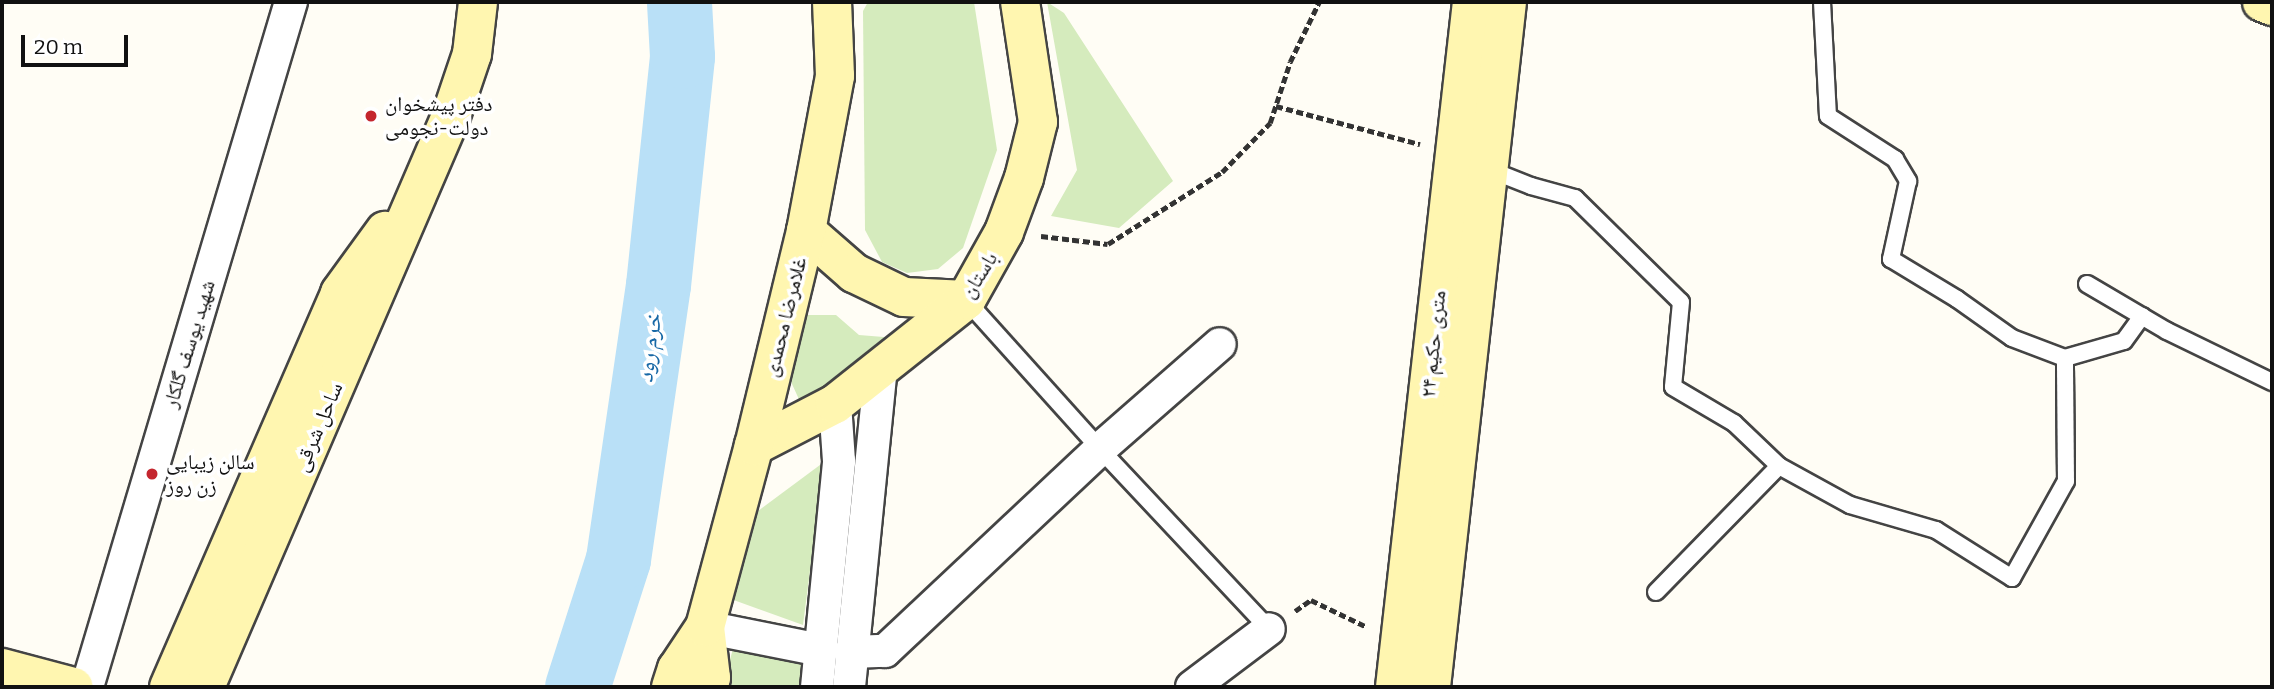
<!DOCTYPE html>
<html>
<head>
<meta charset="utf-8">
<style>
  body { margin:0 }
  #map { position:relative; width:2274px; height:689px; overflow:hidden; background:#fffdf5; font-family:Bitter,"Noto Naskh Arabic",serif }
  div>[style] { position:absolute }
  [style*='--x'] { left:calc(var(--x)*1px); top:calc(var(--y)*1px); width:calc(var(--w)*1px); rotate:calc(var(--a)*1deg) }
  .green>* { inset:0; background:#d5ebbd }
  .river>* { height:65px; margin:-32.5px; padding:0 32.5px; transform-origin:32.5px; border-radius:32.5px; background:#b9e0f7 }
  .path>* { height:4.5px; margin-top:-2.25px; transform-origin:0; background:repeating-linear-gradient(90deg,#333 0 7px,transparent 0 10.5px) }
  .roads { filter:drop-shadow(2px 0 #444) drop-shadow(-2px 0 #444) drop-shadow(0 2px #444) drop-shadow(0 -2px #444) }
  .lane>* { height:16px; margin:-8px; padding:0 8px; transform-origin:8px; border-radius:8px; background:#fff }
  .street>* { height:32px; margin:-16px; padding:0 16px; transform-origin:16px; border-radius:16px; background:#fff }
  .secondary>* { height:38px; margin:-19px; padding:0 19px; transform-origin:19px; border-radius:19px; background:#fff6b0 }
  .dots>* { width:19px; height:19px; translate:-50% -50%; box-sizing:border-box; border:4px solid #fff; border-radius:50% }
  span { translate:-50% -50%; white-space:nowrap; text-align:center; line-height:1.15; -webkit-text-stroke:7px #fff; paint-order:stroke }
  .poi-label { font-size:21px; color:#111 }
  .left { translate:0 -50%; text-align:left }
  .street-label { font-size:21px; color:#111 }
  .water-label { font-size:23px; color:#1768a6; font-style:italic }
  .frame { position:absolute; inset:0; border:4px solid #111; pointer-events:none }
  .scale { position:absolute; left:21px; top:35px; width:107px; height:32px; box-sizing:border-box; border:4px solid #111; border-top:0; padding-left:9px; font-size:21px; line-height:24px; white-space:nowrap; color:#111; -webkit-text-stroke:5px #fff; paint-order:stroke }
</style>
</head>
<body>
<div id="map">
  <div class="green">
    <div style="clip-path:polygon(868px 2px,974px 2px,997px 150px,963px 248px,938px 269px,907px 273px,882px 262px,865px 230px,863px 11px)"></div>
    <div style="clip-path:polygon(1047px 2px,1064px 13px,1173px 181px,1119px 228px,1051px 216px,1077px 170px)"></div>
    <div style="clip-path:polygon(803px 315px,836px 315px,859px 335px,896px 338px,802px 406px,792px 384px,789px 367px)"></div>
    <div style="clip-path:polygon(824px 462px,803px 625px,728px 598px,754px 514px)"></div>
    <div style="clip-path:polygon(733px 649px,805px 665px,800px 687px,722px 687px)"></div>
  </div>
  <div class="river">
    <div style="--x:577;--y:687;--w:134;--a:-72.2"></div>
    <div style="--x:618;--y:559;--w:277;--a:-81.7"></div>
    <div style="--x:658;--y:285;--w:230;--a:-84"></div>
    <div style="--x:682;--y:56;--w:54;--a:-93.2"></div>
  </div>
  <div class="path">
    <div style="--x:1276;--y:106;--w:149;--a:14.8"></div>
    <div style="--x:1041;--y:236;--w:67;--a:6.8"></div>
    <div style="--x:1108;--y:244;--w:135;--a:-32.3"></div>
    <div style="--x:1222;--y:172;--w:69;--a:-45.6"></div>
    <div style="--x:1270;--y:123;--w:64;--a:-71.8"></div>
    <div style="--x:1290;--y:62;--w:67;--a:-64.2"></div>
    <div style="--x:1295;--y:611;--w:19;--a:-35"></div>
    <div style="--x:1311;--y:600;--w:60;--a:25.7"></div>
  </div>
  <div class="roads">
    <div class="lane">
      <div style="--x:1822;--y:2;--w:114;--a:87"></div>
      <div style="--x:1828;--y:116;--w:80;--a:32.7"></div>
      <div style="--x:1895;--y:159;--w:26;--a:59"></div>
      <div style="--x:1908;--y:181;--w:80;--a:102.3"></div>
      <div style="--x:1891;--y:259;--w:77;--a:31.2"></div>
      <div style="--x:1957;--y:299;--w:67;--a:35.3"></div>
      <div style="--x:2012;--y:338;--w:57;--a:20.7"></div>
      <div style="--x:2065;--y:358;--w:61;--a:-16.1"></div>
      <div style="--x:2124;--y:341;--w:31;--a:-54"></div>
      <div style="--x:1488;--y:169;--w:46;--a:21.6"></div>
      <div style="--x:1531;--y:186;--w:46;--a:15.3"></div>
      <div style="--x:1575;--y:198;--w:148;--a:44.5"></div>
      <div style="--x:1681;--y:302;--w:85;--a:95.4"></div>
      <div style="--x:1673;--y:387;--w:71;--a:30.5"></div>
      <div style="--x:1734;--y:423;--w:62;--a:43.7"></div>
      <div style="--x:1779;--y:466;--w:81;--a:28.8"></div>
      <div style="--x:1850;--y:505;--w:90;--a:16.2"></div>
      <div style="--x:1936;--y:530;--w:90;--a:32.3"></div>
      <div style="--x:2012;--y:578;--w:111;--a:-60.9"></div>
      <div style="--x:2066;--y:481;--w:123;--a:-90.5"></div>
      <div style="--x:2087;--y:284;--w:93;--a:30.4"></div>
      <div style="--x:2167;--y:331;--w:117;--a:25.9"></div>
      <div style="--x:966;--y:300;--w:200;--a:48"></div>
      <div style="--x:1100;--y:449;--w:247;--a:46.8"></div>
      <div style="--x:1656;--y:592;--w:176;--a:-45.7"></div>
    </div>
    <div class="street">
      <div style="--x:705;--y:627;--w:117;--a:11.3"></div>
      <div style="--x:851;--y:652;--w:34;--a:-2"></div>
      <div style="--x:885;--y:651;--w:295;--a:-43.2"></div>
      <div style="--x:1100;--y:449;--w:159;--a:-41.2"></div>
      <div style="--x:87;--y:687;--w:715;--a:-73.42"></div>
      <div style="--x:817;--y:687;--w:227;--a:-84.4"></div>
      <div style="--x:839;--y:461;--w:57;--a:-94"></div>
      <div style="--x:849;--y:687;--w:322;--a:-84.3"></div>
      <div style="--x:1192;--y:687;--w:96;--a:-37"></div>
    </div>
    <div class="secondary">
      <div style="--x:2262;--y:2;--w:11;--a:22"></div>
      <div style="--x:806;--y:231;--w:64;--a:41.2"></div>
      <div style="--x:854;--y:273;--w:55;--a:25.6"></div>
      <div style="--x:904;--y:297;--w:62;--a:2.8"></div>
      <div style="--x:754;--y:446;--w:91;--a:-27.4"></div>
      <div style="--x:835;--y:404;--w:167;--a:-38.4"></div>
      <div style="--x:966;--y:300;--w:78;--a:-60.8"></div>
      <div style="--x:1004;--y:232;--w:58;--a:-69.7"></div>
      <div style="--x:1024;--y:178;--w:58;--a:-76"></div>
      <div style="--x:1038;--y:122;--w:121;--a:-98.5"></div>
      <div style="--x:705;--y:627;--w:51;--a:83.3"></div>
      <div style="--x:711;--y:678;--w:9;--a:108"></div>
      <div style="--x:2;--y:668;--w:74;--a:14.8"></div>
      <div style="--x:169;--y:687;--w:430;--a:-66.5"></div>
      <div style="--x:340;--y:293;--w:77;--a:-54"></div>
      <div style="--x:205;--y:687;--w:622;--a:-66.69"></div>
      <div style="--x:451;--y:116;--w:65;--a:-71.3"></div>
      <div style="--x:472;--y:54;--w:52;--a:-83.4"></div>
      <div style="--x:671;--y:687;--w:19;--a:-72"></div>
      <div style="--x:677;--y:669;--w:50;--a:-56.3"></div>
      <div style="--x:705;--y:627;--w:188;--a:-74.9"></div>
      <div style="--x:754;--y:446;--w:221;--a:-76.4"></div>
      <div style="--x:806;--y:231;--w:158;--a:-79.4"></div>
      <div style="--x:835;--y:76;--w:74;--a:-92.3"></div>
      <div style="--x:1395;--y:687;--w:689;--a:-83.59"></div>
      <div style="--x:1431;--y:687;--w:689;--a:-83.67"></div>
    </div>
  </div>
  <div class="dots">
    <div style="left:371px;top:116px;background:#c4262e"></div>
    <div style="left:152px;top:474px;background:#c4262e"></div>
  </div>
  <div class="poi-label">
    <span class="left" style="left:385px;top:116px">دفتر پیشخوان<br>دولت-نجومی</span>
    <span class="left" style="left:166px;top:474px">سالن زیبایی<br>زن روز</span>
  </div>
  <div class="street-label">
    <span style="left:979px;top:275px;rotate:-58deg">باستان</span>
    <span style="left:785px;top:317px;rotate:-76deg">غلامرضا محمدی</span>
    <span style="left:189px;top:344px;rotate:-73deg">شهید یوسف گلکار</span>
    <span style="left:1433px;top:344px;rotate:-84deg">۲۴ متری حکیم</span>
    <span style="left:318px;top:427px;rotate:-67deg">ساحل شرقی</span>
  </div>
  <div class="water-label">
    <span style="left:649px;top:348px;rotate:-82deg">خرم رود</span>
  </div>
  <div class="frame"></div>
  <div class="scale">20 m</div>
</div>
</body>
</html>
